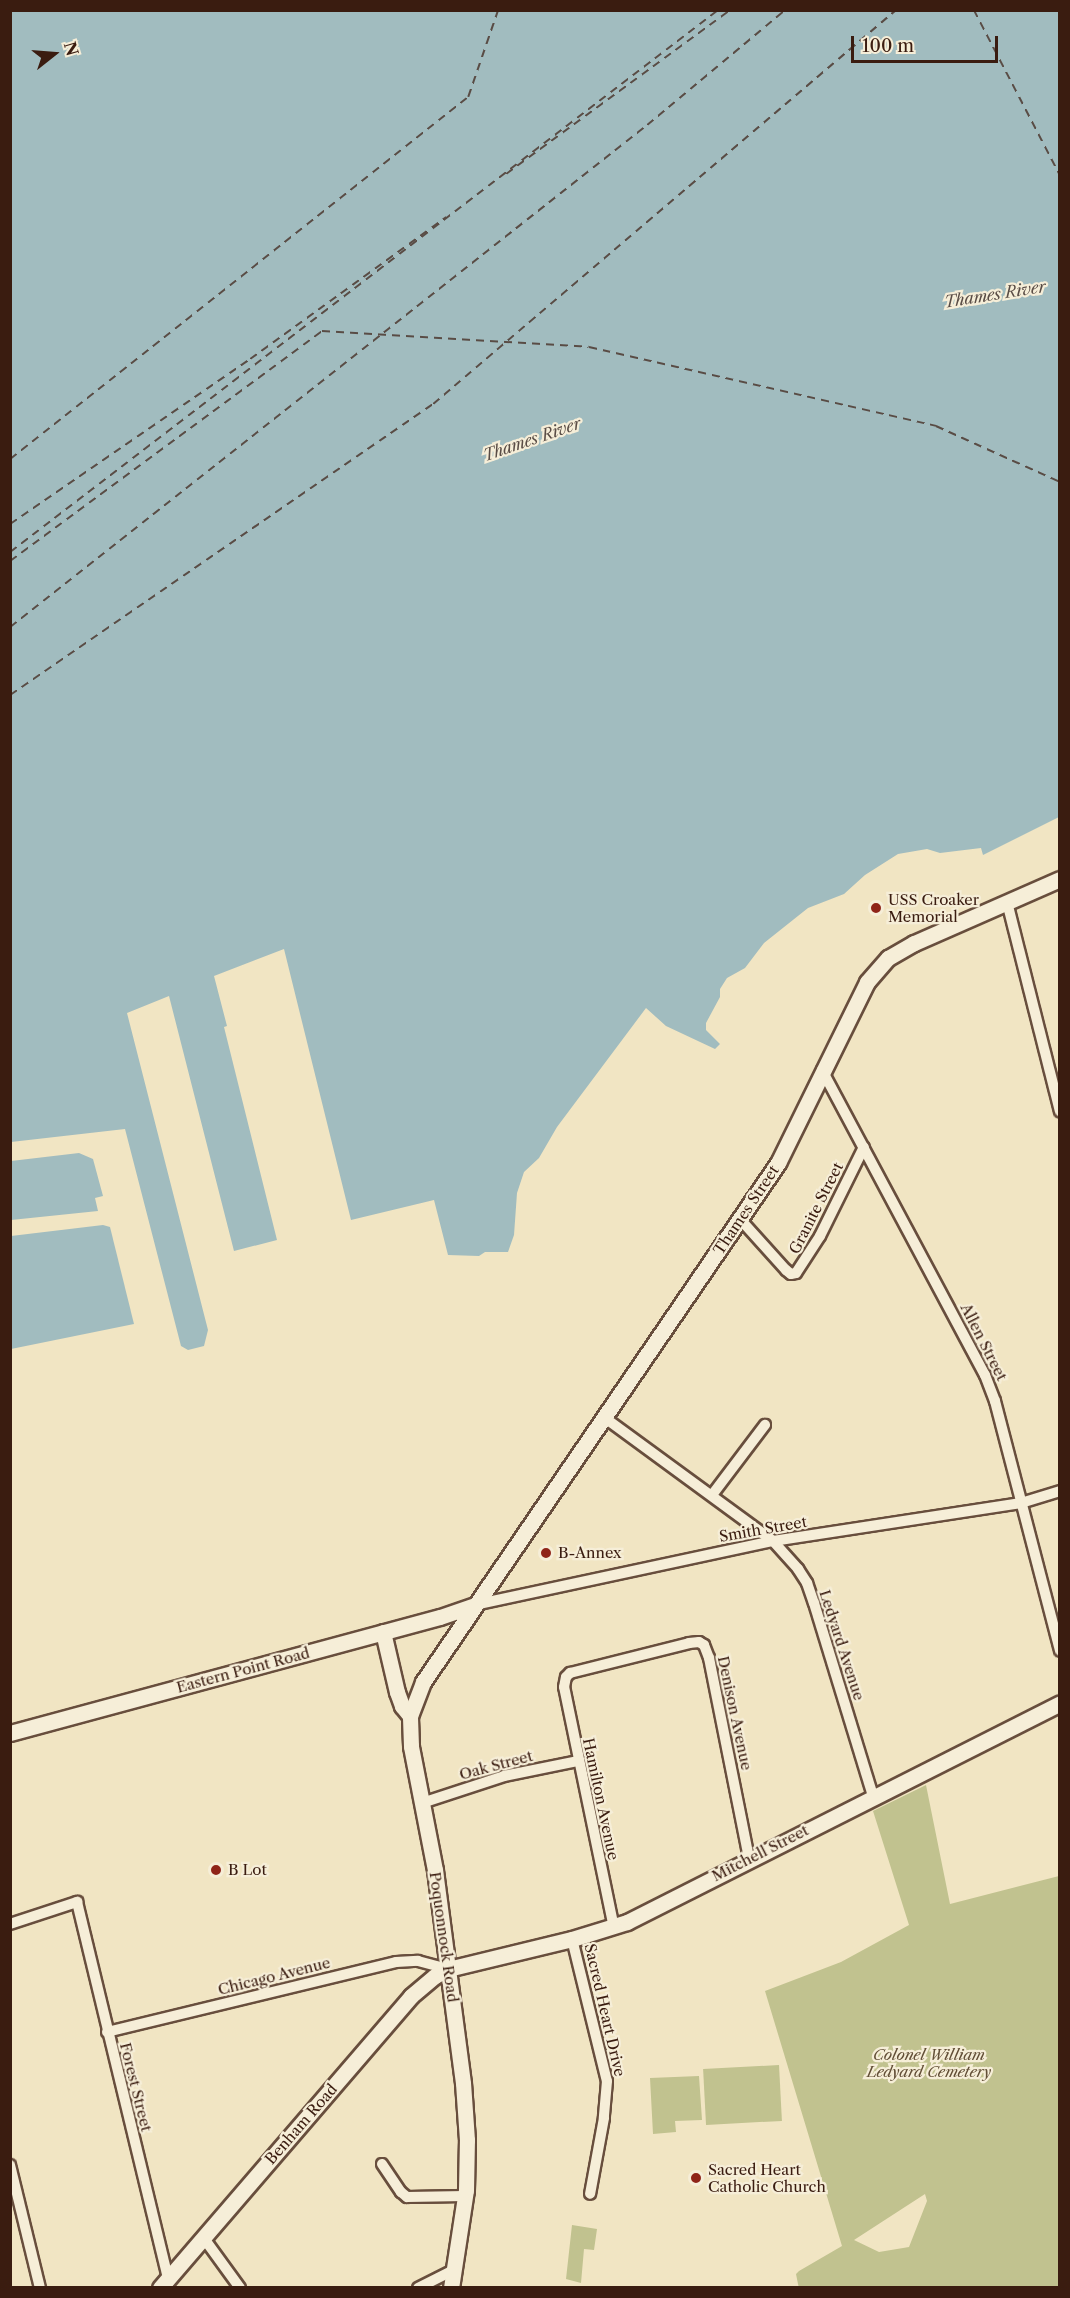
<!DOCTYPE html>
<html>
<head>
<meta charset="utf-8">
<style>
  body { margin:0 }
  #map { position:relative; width:1070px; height:2298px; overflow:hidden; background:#f1e5c3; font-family:"Libre Caslon Text",serif }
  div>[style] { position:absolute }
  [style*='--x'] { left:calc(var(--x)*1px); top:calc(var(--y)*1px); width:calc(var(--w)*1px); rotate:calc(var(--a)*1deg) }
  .green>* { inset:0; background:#c1c28f; transform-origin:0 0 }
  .water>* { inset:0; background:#a1bcbf }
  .ferry>* { height:1.5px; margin-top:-0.75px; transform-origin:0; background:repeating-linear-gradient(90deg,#594c45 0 8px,transparent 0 14px) }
  .roads { filter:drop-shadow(2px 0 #684e3d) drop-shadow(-2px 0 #684e3d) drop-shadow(0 2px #684e3d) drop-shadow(0 -2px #684e3d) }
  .street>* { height:10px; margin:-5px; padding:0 5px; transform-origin:5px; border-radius:5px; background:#f6eed8 }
  .secondary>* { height:15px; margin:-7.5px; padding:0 7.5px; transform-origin:7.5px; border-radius:7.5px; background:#f6eed8 }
  .dots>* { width:16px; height:16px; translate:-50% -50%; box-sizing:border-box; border:3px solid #f6eed8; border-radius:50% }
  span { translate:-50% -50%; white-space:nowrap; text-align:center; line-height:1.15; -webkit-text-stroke:4.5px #f6eed8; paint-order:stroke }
  .poi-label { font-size:15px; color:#3a1c10 }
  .left { translate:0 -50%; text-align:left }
  .street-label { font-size:15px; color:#3a1c10 }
  .park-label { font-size:15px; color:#624e36; font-style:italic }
  .water-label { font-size:16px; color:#594c45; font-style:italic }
  .frame { position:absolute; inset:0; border:12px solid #3a1c10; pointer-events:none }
  .north { position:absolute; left:24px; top:24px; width:60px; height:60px; -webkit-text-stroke:4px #f6eed8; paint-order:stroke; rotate:73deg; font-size:16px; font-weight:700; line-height:24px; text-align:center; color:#3a1c10 }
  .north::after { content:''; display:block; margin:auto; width:21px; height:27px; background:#3a1c10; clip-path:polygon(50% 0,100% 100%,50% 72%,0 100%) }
  .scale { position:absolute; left:851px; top:36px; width:147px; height:27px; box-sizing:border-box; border:3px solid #3a1c10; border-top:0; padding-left:8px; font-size:18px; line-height:21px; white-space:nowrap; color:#3a1c10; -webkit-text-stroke:4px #f6eed8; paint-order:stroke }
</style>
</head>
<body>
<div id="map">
  <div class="green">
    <div style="clip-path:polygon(evenodd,926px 1785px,950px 1904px,1059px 1876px,1059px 2287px,799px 2288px,798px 2284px,796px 2274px,799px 2271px,842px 2246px,765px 1991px,841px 1962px,909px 1925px,873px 1811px,926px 1785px,925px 2194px,927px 2201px,909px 2247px,879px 2252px,854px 2240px,925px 2194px)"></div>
    <div style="left:779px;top:2065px;width:56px;height:76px;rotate:87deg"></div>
    <div style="clip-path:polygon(699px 2076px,702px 2120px,675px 2121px,676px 2132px,653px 2134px,650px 2078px)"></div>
    <div style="clip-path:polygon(572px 2225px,597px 2229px,594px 2250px,584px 2249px,581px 2283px,566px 2279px)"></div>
  </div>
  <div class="water">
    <div style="clip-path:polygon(10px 11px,1059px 11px,1059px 817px,983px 855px,981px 848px,940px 853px,927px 849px,898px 854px,865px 875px,844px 894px,808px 908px,764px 943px,745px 968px,727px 978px,720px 989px,720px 997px,706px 1023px,706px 1030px,720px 1044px,715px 1049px,666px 1026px,646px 1008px,557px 1127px,539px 1158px,524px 1172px,517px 1193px,514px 1235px,508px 1252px,485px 1252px,479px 1256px,448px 1255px,434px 1200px,351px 1220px,284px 949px,214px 976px,227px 1026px,224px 1027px,277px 1240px,234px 1251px,169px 996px,127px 1013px,208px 1330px,204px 1346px,188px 1350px,181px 1346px,125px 1129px,11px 1142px)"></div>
    <div style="clip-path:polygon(79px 1153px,93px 1159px,103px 1196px,95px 1198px,98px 1211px,11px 1220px,11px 1161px)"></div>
    <div style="clip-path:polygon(103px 1225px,110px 1227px,134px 1324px,11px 1349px,11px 1236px)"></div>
  </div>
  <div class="ferry">
    <div style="--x:974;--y:10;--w:186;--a:62.5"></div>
    <div style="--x:506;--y:174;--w:278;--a:-36.2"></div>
    <div style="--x:10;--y:459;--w:584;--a:-38.32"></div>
    <div style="--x:468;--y:97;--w:92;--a:-71"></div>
    <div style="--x:10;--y:524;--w:291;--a:-34.5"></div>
    <div style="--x:250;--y:359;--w:242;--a:-35.9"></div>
    <div style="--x:10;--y:552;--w:892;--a:-37.44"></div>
    <div style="--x:10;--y:561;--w:388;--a:-36.4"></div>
    <div style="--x:322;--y:331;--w:267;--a:3.4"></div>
    <div style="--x:589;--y:347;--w:356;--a:12.8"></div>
    <div style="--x:936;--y:426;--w:136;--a:24.3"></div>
    <div style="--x:10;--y:627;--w:811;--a:-38.24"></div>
    <div style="--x:647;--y:125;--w:180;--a:-39.8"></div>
    <div style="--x:10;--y:695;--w:513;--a:-34.53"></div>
    <div style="--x:433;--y:404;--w:608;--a:-40.4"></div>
  </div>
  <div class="roads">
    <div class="street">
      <div style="--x:1007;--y:902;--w:216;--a:75.8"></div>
      <div style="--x:822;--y:1070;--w:346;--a:61.9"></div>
      <div style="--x:985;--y:1375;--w:28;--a:69"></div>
      <div style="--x:995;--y:1401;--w:258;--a:75.4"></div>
      <div style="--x:740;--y:1219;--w:69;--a:48"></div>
      <div style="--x:786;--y:1270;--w:6;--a:39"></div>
      <div style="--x:791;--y:1274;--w:5;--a:-11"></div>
      <div style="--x:796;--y:1273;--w:44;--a:-57"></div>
      <div style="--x:820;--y:1236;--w:99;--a:-63.7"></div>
      <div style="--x:605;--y:1418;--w:208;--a:36.2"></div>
      <div style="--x:773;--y:1541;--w:38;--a:48"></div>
      <div style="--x:798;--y:1569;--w:17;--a:57"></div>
      <div style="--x:807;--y:1583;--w:21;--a:71"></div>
      <div style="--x:814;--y:1603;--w:202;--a:73"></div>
      <div style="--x:712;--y:1495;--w:88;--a:-52.9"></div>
      <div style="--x:474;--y:1605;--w:306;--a:-12.1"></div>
      <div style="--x:773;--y:1541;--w:251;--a:-8.7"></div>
      <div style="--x:1021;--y:1503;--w:41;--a:-17.1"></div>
      <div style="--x:422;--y:1803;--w:86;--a:-18.2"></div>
      <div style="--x:504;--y:1776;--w:76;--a:-11.5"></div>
      <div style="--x:10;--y:1924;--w:71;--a:-18.2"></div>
      <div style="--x:77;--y:1902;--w:387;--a:76.4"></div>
      <div style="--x:614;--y:1928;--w:246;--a:-101.7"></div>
      <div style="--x:564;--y:1687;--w:10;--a:-79"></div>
      <div style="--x:566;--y:1677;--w:6;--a:-45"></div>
      <div style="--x:570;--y:1673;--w:123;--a:-14.1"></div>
      <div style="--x:689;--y:1643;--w:10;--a:-6"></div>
      <div style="--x:699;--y:1642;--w:6;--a:31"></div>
      <div style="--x:704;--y:1645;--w:14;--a:69"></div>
      <div style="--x:709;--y:1658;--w:204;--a:78.7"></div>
      <div style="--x:572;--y:1939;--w:146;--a:76.2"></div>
      <div style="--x:607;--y:2081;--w:37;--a:95"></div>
      <div style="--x:604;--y:2118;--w:77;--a:100.4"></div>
      <div style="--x:107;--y:2032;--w:297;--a:-13.6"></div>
      <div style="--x:396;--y:1962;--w:22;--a:-3"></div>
      <div style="--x:418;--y:1961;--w:31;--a:15"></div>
      <div style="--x:382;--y:2164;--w:34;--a:56"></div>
      <div style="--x:401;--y:2192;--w:8;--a:40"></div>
      <div style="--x:407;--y:2197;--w:58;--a:-1"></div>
      <div style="--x:10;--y:2165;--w:127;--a:76.3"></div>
      <div style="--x:203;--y:2237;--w:63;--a:54"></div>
      <div style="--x:418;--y:2288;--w:40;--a:-26.6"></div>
    </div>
    <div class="secondary">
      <div style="--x:383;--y:1632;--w:62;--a:76.9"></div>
      <div style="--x:397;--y:1692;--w:15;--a:70"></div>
      <div style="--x:402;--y:1706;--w:13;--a:51"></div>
      <div style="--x:10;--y:1733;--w:445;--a:-15.1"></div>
      <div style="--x:440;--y:1617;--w:36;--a:-19"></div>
      <div style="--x:160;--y:2288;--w:385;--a:-49.3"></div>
      <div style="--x:411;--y:1996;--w:31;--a:-40"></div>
      <div style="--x:435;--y:1976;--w:15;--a:-28"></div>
      <div style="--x:448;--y:1969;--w:128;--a:-13.6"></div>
      <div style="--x:572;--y:1939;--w:58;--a:-17.2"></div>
      <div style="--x:627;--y:1922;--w:485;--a:-26.8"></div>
      <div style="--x:451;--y:2288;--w:99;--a:-81.3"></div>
      <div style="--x:466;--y:2190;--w:50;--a:-88.9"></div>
      <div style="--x:467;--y:2140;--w:57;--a:-94"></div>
      <div style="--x:463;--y:2083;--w:215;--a:-97.5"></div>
      <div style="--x:435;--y:1870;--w:126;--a:-101"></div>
      <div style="--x:411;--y:1746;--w:30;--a:-92"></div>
      <div style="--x:410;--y:1716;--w:36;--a:-69"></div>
      <div style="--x:423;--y:1682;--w:629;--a:-55.63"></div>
      <div style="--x:778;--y:1163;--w:202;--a:-63.8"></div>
      <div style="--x:867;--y:982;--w:32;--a:-49"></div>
      <div style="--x:888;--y:958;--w:30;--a:-30"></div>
      <div style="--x:914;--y:943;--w:159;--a:-23.7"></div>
    </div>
  </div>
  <div class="dots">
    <div style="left:876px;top:908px;background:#8f2418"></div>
    <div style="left:546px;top:1553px;background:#8f2418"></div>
    <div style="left:216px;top:1870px;background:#8f2418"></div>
    <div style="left:696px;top:2178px;background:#8f2418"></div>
  </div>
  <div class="poi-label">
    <span class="left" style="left:888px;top:908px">USS Croaker<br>Memorial</span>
    <span class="left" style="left:558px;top:1553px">B-Annex</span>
    <span class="left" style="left:228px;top:1870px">B Lot</span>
    <span class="left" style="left:708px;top:2178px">Sacred Heart<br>Catholic Church</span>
  </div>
  <div class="street-label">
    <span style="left:816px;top:1208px;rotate:-63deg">Granite Street</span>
    <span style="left:746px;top:1210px;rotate:-56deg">Thames Street</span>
    <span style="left:984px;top:1342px;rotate:63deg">Allen Street</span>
    <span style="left:763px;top:1529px;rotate:-10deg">Smith Street</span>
    <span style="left:842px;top:1645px;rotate:72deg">Ledyard Avenue</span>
    <span style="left:243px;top:1670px;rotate:-15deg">Eastern Point Road</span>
    <span style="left:735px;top:1713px;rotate:78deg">Denison Avenue</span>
    <span style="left:496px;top:1765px;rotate:-15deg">Oak Street</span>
    <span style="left:601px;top:1799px;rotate:78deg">Hamilton Avenue</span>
    <span style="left:760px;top:1853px;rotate:-27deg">Mitchell Street</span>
    <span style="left:444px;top:1937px;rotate:82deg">Poquonnock Road</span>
    <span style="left:274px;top:1976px;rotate:-14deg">Chicago Avenue</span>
    <span style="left:605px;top:2010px;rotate:77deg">Sacred Heart Drive</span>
    <span style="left:136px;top:2087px;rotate:76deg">Forest Street</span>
    <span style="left:301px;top:2124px;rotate:-49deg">Benham Road</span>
  </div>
  <div class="park-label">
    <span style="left:929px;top:2063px">Colonel William<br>Ledyard Cemetery</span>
  </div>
  <div class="water-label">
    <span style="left:995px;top:294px;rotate:-9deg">Thames River</span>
    <span style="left:532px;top:439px;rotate:-19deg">Thames River</span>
  </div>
  <div class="frame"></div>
  <div class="north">N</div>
  <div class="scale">100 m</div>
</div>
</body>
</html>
